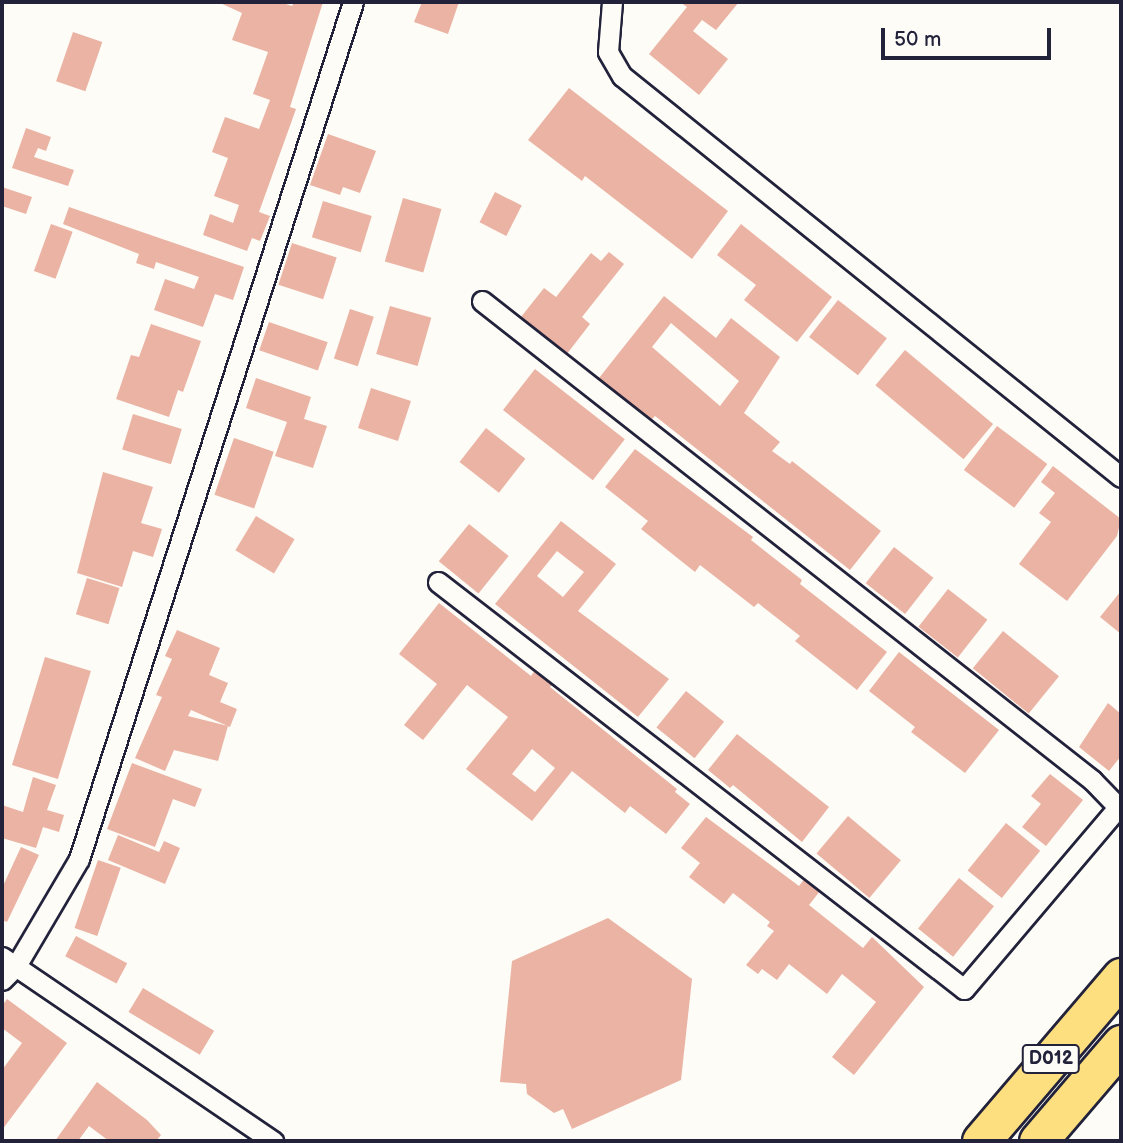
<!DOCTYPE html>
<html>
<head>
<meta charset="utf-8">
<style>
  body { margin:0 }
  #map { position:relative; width:1123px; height:1143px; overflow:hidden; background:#fdfcf7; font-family:"Balsamiq Sans",sans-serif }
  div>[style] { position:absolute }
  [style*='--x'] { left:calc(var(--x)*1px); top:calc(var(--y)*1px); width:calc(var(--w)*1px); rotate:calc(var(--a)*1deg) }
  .building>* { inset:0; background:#ebb3a3; transform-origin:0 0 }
  .roads { filter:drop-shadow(2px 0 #22223b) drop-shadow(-2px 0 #22223b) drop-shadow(0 2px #22223b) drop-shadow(0 -2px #22223b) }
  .street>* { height:19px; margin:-9.5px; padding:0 9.5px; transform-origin:9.5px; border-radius:9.5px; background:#fdfcf7 }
  .highway>* { height:37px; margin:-18.5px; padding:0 18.5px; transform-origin:18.5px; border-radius:18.5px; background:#fddf80 }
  span { translate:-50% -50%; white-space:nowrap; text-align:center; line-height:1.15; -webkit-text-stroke:7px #fdfcf7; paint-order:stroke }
  .shield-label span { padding:2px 5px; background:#fdfcf7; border:2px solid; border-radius:5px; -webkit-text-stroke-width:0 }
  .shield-label { font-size:19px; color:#22223b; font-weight:700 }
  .frame { position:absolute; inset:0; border:4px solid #22223b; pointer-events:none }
  .scale { position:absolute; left:881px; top:28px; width:170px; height:32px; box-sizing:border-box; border:4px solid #22223b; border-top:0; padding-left:9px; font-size:21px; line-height:24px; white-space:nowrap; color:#22223b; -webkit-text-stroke:5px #fdfcf7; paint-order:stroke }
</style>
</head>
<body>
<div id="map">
  <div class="building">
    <div style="clip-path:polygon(218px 2px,280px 2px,292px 6px,294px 2px,323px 2px,290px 107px,296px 109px,259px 212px,270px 216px,260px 241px,252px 238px,247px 251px,203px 235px,210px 214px,233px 223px,239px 205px,214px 196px,228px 158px,212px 152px,225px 117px,259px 129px,270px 100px,253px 94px,268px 52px,232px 40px,242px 13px)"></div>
    <div style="clip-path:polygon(422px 2px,459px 2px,448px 34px,414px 22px)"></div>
    <div style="clip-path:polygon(680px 2px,739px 2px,716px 30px,702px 20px,693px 31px,728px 59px,699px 95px,649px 54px,687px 7px)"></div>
    <div style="left:73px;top:32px;width:31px;height:52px;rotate:19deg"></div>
    <div style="clip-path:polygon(569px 88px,728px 211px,692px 259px,585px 176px,582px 181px,528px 140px)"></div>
    <div style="clip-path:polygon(26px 128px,51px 137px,46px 151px,38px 148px,34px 157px,74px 170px,68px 186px,12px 168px)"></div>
    <div style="clip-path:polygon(328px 134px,376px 151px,360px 193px,343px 187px,340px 195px,310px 185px)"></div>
    <div style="clip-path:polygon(2px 187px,32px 197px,26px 214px,2px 206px)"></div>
    <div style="left:495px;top:192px;width:30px;height:34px;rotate:27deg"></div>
    <div style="left:403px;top:198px;width:40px;height:66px;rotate:16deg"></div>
    <div style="left:323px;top:201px;width:51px;height:38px;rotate:17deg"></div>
    <div style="clip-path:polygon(69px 207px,244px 267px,233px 300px,215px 294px,203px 327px,154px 310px,165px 279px,194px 289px,199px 277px,156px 262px,154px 269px,136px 263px,139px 254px,63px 224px)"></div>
    <div style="left:51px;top:224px;width:23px;height:50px;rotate:20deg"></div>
    <div style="clip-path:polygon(741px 224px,832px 297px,797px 342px,744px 300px,756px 285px,717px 255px)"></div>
    <div style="left:292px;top:243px;width:47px;height:44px;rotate:18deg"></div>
    <div style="clip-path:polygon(609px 252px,624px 264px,582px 317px,590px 324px,563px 359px,517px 322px,544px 288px,556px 297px,591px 253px,601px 261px)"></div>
    <div style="clip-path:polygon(evenodd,664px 296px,716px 338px,731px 318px,780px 357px,744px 413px,780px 442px,772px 451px,790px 464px,792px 461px,881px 531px,850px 570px,655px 416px,651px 420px,599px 378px,664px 296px,671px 323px,739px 381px,720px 406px,652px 347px,671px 323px)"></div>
    <div style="left:838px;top:300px;width:62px;height:47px;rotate:38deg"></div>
    <div style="left:390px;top:306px;width:43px;height:50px;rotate:16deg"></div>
    <div style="left:350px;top:309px;width:25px;height:52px;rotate:18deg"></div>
    <div style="left:269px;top:322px;width:62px;height:30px;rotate:19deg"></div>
    <div style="clip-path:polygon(151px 324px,201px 341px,183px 392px,178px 390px,169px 417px,116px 399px,131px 355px,139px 357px)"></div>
    <div style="left:905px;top:350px;width:115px;height:46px;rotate:40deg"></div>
    <div style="left:535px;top:369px;width:114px;height:52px;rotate:38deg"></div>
    <div style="clip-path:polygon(256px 378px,311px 397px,304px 419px,327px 426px,313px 468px,275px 456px,287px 422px,246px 408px)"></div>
    <div style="left:371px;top:388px;width:42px;height:42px;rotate:18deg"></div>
    <div style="left:133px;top:414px;width:51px;height:37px;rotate:17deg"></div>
    <div style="left:997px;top:426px;width:63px;height:55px;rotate:37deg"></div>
    <div style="left:486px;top:428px;width:50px;height:43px;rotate:38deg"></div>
    <div style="left:234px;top:438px;width:42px;height:60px;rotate:19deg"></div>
    <div style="clip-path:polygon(635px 449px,753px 537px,751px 540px,802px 580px,800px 584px,887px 652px,857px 690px,795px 641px,800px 636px,758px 603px,754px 607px,700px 565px,695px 572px,641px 529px,648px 521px,605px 487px)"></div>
    <div style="clip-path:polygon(1053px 466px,1121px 519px,1117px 536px,1067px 601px,1019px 564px,1051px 522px,1039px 513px,1055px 493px,1041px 482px)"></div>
    <div style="clip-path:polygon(103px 472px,153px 487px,141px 523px,162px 529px,153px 557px,133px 551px,122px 587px,77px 573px)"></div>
    <div style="left:256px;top:516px;width:45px;height:40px;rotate:31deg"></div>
    <div style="clip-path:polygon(evenodd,561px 521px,616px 564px,578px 611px,669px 679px,638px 717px,495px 604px,561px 521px,557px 551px,584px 572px,563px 597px,537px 576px,557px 551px)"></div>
    <div style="left:469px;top:524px;width:51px;height:48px;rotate:39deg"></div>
    <div style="left:894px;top:547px;width:50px;height:46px;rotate:38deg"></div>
    <div style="left:87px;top:578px;width:34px;height:38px;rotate:17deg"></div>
    <div style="left:948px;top:589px;width:50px;height:48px;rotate:38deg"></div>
    <div style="clip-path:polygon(1121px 591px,1121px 634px,1100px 617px)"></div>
    <div style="clip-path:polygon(evenodd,439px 603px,531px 676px,536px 669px,553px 684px,550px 687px,677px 789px,675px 792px,690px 804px,666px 834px,630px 806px,625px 813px,572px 771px,532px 821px,466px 769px,508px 717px,467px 685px,423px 740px,404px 725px,437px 684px,399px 654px,439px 603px,532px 749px,555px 768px,535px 792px,512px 774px,532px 749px)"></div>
    <div style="clip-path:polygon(177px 630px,220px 648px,209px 675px,228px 683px,220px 702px,237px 709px,230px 727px,191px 710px,188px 716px,228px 726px,218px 761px,174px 750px,165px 771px,135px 758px,162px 697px,156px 695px,172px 659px,165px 656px)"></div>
    <div style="left:1003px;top:631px;width:72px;height:48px;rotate:39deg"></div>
    <div style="clip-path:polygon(899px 652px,999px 730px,965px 773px,911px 732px,915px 727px,869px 691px)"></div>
    <div style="left:45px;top:657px;width:48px;height:113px;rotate:17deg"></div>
    <div style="left:686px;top:691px;width:49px;height:47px;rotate:39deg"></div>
    <div style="clip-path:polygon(1108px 703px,1121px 714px,1121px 756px,1109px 771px,1079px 747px)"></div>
    <div style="clip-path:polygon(737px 734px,829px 807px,802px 842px,733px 785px,730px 788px,708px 770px)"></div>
    <div style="clip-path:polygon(132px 763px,202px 789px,195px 807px,173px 799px,155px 847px,107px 829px)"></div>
    <div style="clip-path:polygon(1050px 774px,1083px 800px,1046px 846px,1022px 827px,1041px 804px,1031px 796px)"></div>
    <div style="clip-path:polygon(33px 777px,56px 785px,47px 810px,64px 815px,59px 832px,43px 827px,36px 848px,2px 838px,2px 805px,23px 812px)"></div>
    <div style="left:848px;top:816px;width:69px;height:49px;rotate:40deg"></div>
    <div style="clip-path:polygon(706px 817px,799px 886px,805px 878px,820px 891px,809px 905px,863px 948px,872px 937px,924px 987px,854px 1075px,832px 1057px,876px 1002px,842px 974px,827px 994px,789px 964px,777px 980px,762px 969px,758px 974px,746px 965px,774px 931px,767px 926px,770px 922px,733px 893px,724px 904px,689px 877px,700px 863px,681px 848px)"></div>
    <div style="left:1006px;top:823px;width:44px;height:61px;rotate:39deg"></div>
    <div style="clip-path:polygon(118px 835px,159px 852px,164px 841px,180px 848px,165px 884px,108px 860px)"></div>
    <div style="clip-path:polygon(21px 847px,39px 855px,7px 922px,2px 920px,2px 888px)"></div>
    <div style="left:98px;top:860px;width:24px;height:72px;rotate:19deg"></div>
    <div style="left:959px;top:878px;width:45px;height:65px;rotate:39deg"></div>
    <div style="clip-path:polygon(608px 918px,692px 979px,681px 1080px,572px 1129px,563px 1109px,554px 1113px,527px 1094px,526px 1084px,500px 1082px,512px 961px)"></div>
    <div style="left:76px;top:936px;width:58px;height:23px;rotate:28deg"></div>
    <div style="left:143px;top:988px;width:83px;height:28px;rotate:31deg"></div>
    <div style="clip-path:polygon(7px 999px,67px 1043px,2px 1130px,2px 1070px,22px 1043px,2px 1028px,2px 1006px)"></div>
    <div style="clip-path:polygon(97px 1082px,147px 1120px,161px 1135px,156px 1141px,109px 1141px,89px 1126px,78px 1141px,55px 1141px)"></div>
  </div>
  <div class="roads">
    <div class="street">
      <div style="--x:612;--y:2;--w:50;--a:94.6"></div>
      <div style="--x:608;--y:52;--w:28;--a:60"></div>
      <div style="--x:622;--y:76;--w:640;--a:38.79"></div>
      <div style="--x:482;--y:301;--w:776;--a:38.14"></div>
      <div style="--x:1092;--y:780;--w:42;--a:46"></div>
      <div style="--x:438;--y:582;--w:665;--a:37.73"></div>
      <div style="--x:964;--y:989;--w:243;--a:-49.7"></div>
      <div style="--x:2;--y:957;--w:328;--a:34.2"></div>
      <div style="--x:2;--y:980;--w:20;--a:-45"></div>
      <div style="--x:16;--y:966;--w:124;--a:-59.5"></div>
      <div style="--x:79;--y:859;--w:900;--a:-72.27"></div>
    </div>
    <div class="highway">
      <div style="--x:981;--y:1141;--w:216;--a:-49.5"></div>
      <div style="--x:1038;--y:1141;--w:128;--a:-49.4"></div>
    </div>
  </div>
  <div class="shield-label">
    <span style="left:1051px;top:1059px">D012</span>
  </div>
  <div class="frame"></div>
  <div class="scale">50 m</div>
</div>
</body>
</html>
